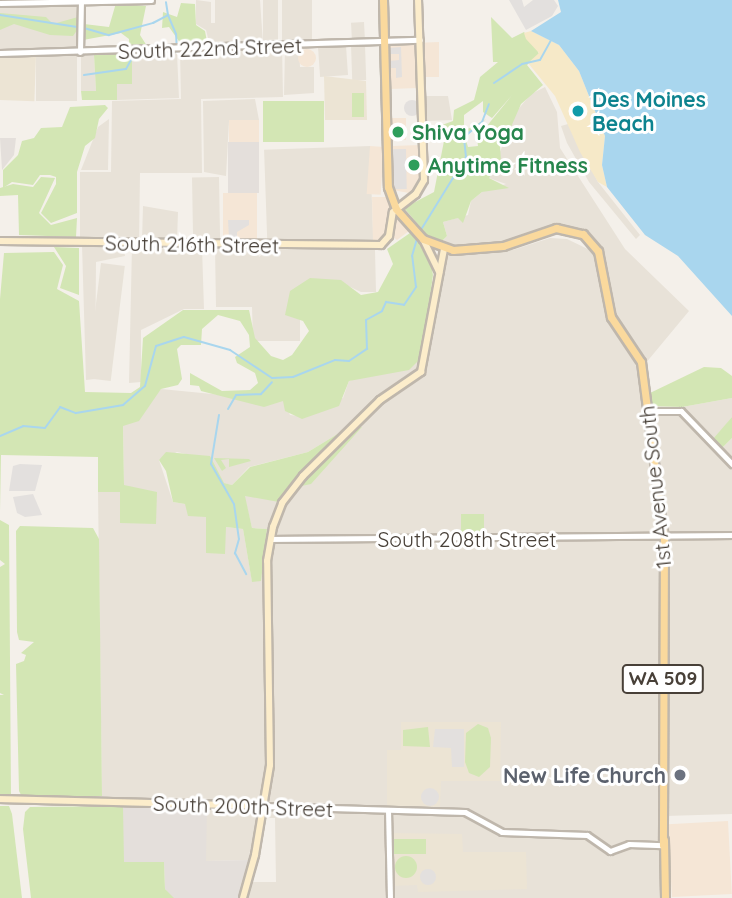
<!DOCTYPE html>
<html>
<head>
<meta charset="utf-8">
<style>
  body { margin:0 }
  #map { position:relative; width:732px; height:898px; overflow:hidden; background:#f4f0ea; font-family:Quicksand,sans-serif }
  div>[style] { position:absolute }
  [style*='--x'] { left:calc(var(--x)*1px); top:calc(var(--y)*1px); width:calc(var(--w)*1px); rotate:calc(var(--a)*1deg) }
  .residential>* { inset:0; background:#e8e2d8; transform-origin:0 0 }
  .commercial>* { inset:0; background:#f5e6d6; transform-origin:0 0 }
  .round { border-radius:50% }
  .industrial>* { inset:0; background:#e4dfdb; transform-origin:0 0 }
  .education>* { inset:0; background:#ece4d4; transform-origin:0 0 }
  .green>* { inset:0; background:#d3e6b4; transform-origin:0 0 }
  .sand>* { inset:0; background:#f6e9c8 }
  .parking>* { inset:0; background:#e3e0de; transform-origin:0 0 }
  .water>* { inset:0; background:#a9d6ee }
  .stream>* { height:2px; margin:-1px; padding:0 1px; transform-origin:1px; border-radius:1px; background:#a9d6ee }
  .roads { filter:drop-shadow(2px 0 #bfb7ac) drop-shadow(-2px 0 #bfb7ac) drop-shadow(0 2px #bfb7ac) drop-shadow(0 -2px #bfb7ac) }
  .tertiary>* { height:5px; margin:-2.5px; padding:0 2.5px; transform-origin:2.5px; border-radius:2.5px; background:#fff }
  .secondary>* { height:6px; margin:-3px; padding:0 3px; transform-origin:3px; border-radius:3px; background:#fcedcb }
  .primary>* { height:7px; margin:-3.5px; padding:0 3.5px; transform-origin:3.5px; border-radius:3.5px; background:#fad99d }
  .dots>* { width:19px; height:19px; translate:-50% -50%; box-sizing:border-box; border:4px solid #fff; border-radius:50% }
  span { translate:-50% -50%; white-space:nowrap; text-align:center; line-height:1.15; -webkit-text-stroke:6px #fff; paint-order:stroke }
  .shield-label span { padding:2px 5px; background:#fff; border:2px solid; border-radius:5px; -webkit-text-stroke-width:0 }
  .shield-label { font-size:19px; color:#484038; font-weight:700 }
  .street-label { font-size:21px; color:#484038 }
  .culture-label { font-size:21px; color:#0d838f; font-weight:700 }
  .left { translate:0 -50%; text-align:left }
  .leisure-label { font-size:21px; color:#27864d; font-weight:700 }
  .worship-label { font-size:21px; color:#5b616d; font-weight:700 }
  .right { translate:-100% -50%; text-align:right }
</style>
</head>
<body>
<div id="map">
  <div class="residential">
    <div style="left:79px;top:0;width:50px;height:79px;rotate:90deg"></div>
    <div style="clip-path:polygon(196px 0,211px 2px,211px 23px,215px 23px,215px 0,260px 0,263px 44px,210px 46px,206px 30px,196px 24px)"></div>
    <div style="left:263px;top:0;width:15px;height:43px"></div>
    <div style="left:282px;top:0;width:30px;height:43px"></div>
    <div style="left:364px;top:22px;width:19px;height:13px;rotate:87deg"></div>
    <div style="left:365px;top:45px;width:35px;height:14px;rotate:88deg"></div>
    <div style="clip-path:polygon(282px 46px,283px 97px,201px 99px,202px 173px,140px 173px,139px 243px,80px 242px,80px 172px,111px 172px,112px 101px,181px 99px,180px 50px)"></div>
    <div style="left:346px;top:46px;width:29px;height:28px;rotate:86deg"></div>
    <div style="clip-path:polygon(285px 49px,299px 49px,300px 67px,314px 67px,314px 93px,284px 95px)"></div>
    <div style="clip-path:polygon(132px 53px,177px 53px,179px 98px,117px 100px,117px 84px,132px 83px)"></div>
    <div style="left:36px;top:55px;width:41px;height:46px"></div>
    <div style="clip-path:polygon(94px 55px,96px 91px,81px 91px,81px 56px)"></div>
    <div style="clip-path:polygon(545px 87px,557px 112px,560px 148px,625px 249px,689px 311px,645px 364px,636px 345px,613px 316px,598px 247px,583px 232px,559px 225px,508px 242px,455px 247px,440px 244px,447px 236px,443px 222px,468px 215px,471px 201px,482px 192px,506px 184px,489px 178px,502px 147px,499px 132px,531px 94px)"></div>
    <div style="clip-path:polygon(426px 96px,448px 96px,452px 120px,427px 121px)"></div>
    <div style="clip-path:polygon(255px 99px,259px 120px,229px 121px,226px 176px,204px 172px,203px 101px)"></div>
    <div style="clip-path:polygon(109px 119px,108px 170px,81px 170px,98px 127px)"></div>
    <div style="clip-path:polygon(568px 124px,598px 182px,640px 235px,636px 239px,589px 182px,567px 143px,561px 126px)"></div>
    <div style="left:370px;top:146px;width:98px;height:106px;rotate:88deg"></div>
    <div style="left:219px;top:177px;width:64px;height:27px;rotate:89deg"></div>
    <div style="clip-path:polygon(143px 206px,178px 212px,177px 241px,142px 240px)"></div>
    <div style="clip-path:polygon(evenodd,550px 238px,567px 239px,596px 253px,607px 315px,626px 339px,640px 377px,660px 546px,662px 898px,248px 898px,252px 882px,276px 882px,275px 818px,258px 818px,248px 860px,206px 861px,206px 807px,141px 804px,102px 796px,98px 492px,120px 492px,124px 485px,123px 425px,161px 389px,284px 401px,290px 415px,298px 416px,343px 398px,349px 381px,422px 357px,425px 318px,438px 253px,513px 250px,550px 238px,361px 428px,292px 488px,244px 495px,252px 528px,267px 529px,260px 581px,252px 581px,243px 529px,226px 527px,185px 504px,173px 502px,159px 460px,177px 452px,204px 458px,223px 483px,232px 485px,249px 467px,308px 452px,344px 430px,361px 428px)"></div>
    <div style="clip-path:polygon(82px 245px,123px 245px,125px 256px,96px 262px,95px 379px,86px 380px)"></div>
    <div style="clip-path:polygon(132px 246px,202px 247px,204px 309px,184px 309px,141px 330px,141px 382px,129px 383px)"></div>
    <div style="clip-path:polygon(215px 248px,256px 248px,259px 257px,269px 249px,375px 250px,376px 292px,361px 292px,346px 285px,346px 291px,300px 291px,300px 341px,253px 341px,252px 307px,216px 307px)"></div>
    <div style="left:101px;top:263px;width:24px;height:116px;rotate:7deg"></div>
    <div style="clip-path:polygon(732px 398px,732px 417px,723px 429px,722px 448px,732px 438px,732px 814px,665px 816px,667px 543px,649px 406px,682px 407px)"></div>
  </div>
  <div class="commercial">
    <div style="clip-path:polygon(439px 42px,439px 77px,424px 77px,424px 69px,418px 69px,418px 88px,390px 89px,389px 44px)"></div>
    <div class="round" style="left:298px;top:49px;width:18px;height:18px"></div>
    <div style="left:406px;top:118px;width:22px;height:15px;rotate:90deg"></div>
    <div style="left:229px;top:120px;width:30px;height:22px"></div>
    <div style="clip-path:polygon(420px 145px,422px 179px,414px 194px,393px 190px,392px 146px)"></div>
    <div style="left:370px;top:146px;width:14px;height:48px;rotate:4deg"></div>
    <div style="left:223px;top:193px;width:34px;height:49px"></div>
    <div style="clip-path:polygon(372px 197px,387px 197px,392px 209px,386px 236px,373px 244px)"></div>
    <div style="clip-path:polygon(397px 216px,409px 231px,397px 240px,393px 237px)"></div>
    <div style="left:728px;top:821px;width:73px;height:60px;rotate:87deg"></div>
  </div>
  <div class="industrial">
    <div style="clip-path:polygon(0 138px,16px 138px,14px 155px,2px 170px)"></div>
    <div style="left:228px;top:142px;width:31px;height:51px"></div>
    <div style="clip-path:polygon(123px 806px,207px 807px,206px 861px,248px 860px,239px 898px,171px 898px,165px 889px,164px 862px,123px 862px)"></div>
  </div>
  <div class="education">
    <div style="left:0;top:54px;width:36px;height:46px;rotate:2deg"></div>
    <div style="clip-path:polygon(324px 76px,366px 81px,367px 120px,325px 120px)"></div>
    <div style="clip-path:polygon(401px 722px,501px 722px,500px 781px,441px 781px,440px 807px,387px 806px,387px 750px,401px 750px)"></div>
    <div style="clip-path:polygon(392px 833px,462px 834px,463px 852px,526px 852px,527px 889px,418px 892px,417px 885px,392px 886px)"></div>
  </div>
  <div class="green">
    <div style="clip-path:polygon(116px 3px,146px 6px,140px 35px,147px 46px,129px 48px,129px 39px,121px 33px,83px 40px,84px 24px,109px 27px)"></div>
    <div style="clip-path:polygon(181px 3px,195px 4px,196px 25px,205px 31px,207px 42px,181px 44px,169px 27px,162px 28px,163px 12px,177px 17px)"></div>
    <div style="clip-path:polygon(0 13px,46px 17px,53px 24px,78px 17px,78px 29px,73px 36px,50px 35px,14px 24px,0 30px)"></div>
    <div style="clip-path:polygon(evenodd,491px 17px,512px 38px,524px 32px,535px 45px,539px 54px,527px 65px,543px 85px,521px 104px,511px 127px,499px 132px,501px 160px,489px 178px,509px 188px,482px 192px,471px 201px,463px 223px,458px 218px,443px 222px,447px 236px,441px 242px,428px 236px,404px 208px,434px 192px,444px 141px,442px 125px,453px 121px,454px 110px,474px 100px,480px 77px,498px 62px,493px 62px,491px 17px,513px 94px,477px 138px,478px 146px,468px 147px,465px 137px,486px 119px,464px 131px,464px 115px,483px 101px,483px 112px,492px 118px,513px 94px)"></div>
    <div style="clip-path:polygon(132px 53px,132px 84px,117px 84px,117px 100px,82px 100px,81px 91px,96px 91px,94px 55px)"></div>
    <div style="left:364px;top:93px;width:24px;height:12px;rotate:90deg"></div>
    <div style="left:263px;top:101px;width:61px;height:41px"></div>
    <div style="clip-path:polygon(105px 105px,108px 108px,99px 119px,95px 138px,85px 146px,77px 172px,77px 213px,51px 223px,41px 213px,56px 184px,56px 177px,50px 175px,40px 175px,33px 185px,12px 182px,3px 188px,3px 170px,18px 155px,22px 141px,34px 138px,41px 128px,62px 127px,70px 107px)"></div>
    <div style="clip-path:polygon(41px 177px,55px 178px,39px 213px,51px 225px,77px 218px,76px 237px,19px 235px,18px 195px,0 196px,0 188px,13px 184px,33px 187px)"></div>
    <div style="clip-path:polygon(410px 233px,430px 256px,433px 275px,422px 357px,409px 370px,349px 381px,339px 406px,302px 419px,285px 411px,283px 401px,264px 407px,201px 391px,199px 386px,190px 385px,190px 373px,222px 391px,250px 390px,258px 383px,255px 373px,237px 363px,235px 357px,250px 347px,249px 335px,240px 321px,218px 315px,202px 329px,201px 345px,181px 345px,177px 349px,182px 379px,178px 385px,161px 389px,139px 421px,123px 426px,124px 485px,157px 492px,156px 524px,120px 523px,120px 492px,98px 492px,98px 457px,1px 455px,0 512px,0 299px,4px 253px,54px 252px,63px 265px,57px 289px,79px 301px,85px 392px,131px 393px,140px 387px,143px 338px,183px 310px,249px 310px,255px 338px,271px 356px,283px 360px,292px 355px,309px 331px,303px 321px,285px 315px,290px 291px,310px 278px,341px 280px,361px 295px,378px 292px,393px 264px,387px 249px)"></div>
    <div style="clip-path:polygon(54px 247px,79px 248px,79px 295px,60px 288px,66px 266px)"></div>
    <div style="clip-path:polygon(704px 367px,721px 368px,732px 376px,732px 398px,682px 407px,650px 406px,650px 393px)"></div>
    <div style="clip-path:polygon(732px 417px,732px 438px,722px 448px,713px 439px)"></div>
    <div style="clip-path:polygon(362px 427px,311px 484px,292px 488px,279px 502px,245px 496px,252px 528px,267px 529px,261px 581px,252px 582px,243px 529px,226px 527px,225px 554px,206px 553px,206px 517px,188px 516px,185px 504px,173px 502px,166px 471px,159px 460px,166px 452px,210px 456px,224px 483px,232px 485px,250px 467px,308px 452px,344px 430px)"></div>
    <div style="clip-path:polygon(214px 458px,249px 459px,251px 461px,229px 467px,229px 459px,221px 460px,226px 468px,222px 471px)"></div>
    <div style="left:461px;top:514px;width:23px;height:21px"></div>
    <div style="clip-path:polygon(0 520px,9px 525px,11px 795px,0 795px,0 695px,4px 695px,0 693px,0 567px,5px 564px,0 560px)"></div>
    <div style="clip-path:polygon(20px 526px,93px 528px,99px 539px,102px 796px,42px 797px,21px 795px,19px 791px,16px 664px,24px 661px,26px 655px,21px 653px,34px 642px,19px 640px,17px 632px,16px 531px)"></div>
    <div style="clip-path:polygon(478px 724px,488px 728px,491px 738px,490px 767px,479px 777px,469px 773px,465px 762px,466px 733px)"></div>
    <div style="clip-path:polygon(428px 727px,430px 747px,403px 746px,403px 730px)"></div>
    <div style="clip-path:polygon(0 806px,9px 806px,12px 814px,22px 898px,0 898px)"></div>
    <div style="clip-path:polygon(123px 806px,124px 862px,164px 862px,165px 889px,174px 898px,31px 898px,23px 829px,25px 812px,30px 807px)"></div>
    <div style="left:394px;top:839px;width:32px;height:15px"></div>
    <div class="round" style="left:395px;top:856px;width:22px;height:22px"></div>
  </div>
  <div class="sand">
    <div style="clip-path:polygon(531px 31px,559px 45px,579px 71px,605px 136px,602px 165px,607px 187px,598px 182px,580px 152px,555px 96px,528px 63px,539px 53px,526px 39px,524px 33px)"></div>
  </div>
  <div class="parking">
    <div style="clip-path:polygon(509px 0,522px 0,524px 7px,533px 0,554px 0,558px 6px,552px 16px,526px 30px)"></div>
    <div style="clip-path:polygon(401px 47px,402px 77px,396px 78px,396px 68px,389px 68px,389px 61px,399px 60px,399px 54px,389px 54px,389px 48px)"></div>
    <div class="round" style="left:404px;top:100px;width:16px;height:16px"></div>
    <div style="left:406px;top:149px;width:40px;height:14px;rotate:89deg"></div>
    <div style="clip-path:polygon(228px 220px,249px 220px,249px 225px,237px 232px,237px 238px,229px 238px)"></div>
    <div style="clip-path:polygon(20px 464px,42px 465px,35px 491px,9px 491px,13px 466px)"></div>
    <div style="clip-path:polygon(33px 494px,42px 515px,25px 517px,17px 513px,13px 497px)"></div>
    <div style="clip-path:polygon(435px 729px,464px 729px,464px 767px,452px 767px,451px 748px,433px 747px)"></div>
    <div class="round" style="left:421px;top:788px;width:18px;height:18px"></div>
    <div class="round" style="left:420px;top:869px;width:16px;height:16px"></div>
  </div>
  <div class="water">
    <div style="clip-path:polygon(558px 0,732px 0,732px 316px,678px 256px,645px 235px,607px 187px,602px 165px,605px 136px,579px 71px,559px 45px,531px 31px,561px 12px)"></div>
  </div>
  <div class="stream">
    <div style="--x:0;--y:15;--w:78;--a:8.9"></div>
    <div style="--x:84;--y:28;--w:26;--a:16"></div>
    <div style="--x:109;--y:35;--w:46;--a:-15.3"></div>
    <div style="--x:153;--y:23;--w:17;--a:-28"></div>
    <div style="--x:168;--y:15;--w:13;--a:-99"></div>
    <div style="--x:84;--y:75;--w:42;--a:-8.1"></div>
    <div style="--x:126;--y:69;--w:18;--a:-61"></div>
    <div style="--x:135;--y:53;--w:42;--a:-1.4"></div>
    <div style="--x:177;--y:52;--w:18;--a:-93"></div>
    <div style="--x:176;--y:34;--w:21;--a:-113"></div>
    <div style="--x:494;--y:83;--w:34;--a:-34"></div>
    <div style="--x:522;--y:64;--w:18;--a:-13"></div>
    <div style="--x:540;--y:60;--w:23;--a:-61"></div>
    <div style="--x:419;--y:233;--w:89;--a:-58.3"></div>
    <div style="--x:466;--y:157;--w:20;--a:-96"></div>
    <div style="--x:464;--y:137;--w:23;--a:-40"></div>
    <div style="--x:482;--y:122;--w:19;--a:-69"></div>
    <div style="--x:228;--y:409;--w:16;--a:-60"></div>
    <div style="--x:236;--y:395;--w:25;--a:-2"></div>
    <div style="--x:261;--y:394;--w:16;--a:-47"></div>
    <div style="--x:219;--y:415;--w:50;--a:99.3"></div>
    <div style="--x:211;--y:464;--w:46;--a:60.1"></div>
    <div style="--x:234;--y:504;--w:35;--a:82"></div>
    <div style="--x:239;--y:539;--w:15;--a:106"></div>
    <div style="--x:235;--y:553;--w:24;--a:62"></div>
    <div style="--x:0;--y:436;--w:25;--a:-23"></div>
    <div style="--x:23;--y:426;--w:22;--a:5"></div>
    <div style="--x:45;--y:428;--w:26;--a:-54"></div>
    <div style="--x:60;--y:407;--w:17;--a:21"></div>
    <div style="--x:76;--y:413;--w:48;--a:-9.7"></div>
    <div style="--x:123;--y:405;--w:29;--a:-41"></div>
    <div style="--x:145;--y:386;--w:41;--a:-74.6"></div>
    <div style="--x:156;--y:346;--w:29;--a:-18"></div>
    <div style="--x:184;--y:337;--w:48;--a:15.8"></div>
    <div style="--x:230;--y:350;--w:50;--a:33.7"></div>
    <div style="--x:272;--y:378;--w:21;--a:-3"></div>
    <div style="--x:293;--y:377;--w:45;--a:-22"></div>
    <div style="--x:335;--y:360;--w:14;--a:4"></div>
    <div style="--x:349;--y:361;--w:22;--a:-34"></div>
    <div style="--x:367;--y:349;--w:29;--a:-92"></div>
    <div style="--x:366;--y:320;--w:18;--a:-29"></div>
    <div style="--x:382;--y:311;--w:10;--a:-66"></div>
    <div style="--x:386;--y:302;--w:18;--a:9"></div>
    <div style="--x:404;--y:305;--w:22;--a:-56"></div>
    <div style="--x:416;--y:287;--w:31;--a:-97"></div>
    <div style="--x:412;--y:256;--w:19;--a:-74"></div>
  </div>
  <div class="roads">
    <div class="tertiary">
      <div style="--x:0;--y:3;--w:151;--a:-1.1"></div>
      <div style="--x:80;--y:52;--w:52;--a:-88.9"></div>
      <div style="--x:0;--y:53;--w:420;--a:-1.8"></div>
      <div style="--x:648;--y:411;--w:33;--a:0"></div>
      <div style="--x:681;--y:411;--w:74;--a:46.1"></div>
      <div style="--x:270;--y:539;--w:462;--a:-0.5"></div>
      <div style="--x:264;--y:806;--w:201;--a:1.7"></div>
      <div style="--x:465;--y:812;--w:42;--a:28.4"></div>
      <div style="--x:502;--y:832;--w:85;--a:2"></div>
      <div style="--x:587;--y:835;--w:28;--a:35"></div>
      <div style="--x:610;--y:851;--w:20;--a:-20"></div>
      <div style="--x:629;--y:844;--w:34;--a:2"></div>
      <div style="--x:388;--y:810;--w:88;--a:88.7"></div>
    </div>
    <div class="secondary">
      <div style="--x:423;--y:239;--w:37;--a:64"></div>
      <div style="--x:0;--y:241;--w:381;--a:0.6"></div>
      <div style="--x:381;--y:245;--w:12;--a:-48"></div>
      <div style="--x:389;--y:236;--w:24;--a:-81"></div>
      <div style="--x:393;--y:212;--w:29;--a:-38"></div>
      <div style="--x:416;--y:194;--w:16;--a:-60"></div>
      <div style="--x:424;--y:180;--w:180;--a:-91.9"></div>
      <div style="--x:0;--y:799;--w:264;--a:1.5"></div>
      <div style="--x:243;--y:898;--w:45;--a:-74.4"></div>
      <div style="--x:255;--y:855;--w:91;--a:-80.5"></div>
      <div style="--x:270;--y:765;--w:204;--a:-90.8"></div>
      <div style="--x:267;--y:561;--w:35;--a:-80"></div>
      <div style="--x:273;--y:527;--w:26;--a:-69"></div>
      <div style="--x:282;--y:503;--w:34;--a:-52"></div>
      <div style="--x:303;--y:476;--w:108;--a:-44.6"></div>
      <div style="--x:380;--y:400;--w:50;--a:-34.3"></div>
      <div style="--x:421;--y:372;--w:125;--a:-79.4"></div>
    </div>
    <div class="primary">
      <div style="--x:383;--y:0;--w:187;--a:88.5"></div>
      <div style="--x:388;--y:187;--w:23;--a:70"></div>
      <div style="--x:396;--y:209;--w:40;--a:48"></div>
      <div style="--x:423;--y:239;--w:32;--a:20"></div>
      <div style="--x:453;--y:250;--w:50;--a:-4.6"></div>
      <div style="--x:503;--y:246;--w:56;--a:-18.8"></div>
      <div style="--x:556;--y:228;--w:28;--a:13"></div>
      <div style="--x:583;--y:234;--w:23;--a:49"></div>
      <div style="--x:598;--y:251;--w:67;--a:78.9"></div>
      <div style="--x:611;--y:317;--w:54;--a:56.3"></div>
      <div style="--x:641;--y:362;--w:178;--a:82.6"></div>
      <div style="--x:664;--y:539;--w:306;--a:90.2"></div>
      <div style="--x:664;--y:840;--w:58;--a:89"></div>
    </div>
  </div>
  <div class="dots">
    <div style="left:578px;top:111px;background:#0f9aa8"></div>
    <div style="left:398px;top:132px;background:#2e9e5b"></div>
    <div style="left:414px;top:165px;background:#2e9e5b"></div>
    <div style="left:680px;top:775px;background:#6b7280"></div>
  </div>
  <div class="shield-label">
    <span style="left:663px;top:679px">WA 509</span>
  </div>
  <div class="street-label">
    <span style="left:210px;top:48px;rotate:-2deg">South 222nd Street</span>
    <span style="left:192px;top:244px;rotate:1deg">South 216th Street</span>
    <span style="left:655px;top:487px;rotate:-96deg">1st Avenue South</span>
    <span style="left:467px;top:539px">South 208th Street</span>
    <span style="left:243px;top:806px;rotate:2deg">South 200th Street</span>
  </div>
  <div class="culture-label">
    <span class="left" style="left:592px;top:111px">Des Moines<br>Beach</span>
  </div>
  <div class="leisure-label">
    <span class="left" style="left:412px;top:132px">Shiva Yoga</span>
    <span class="left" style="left:428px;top:165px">Anytime Fitness</span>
  </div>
  <div class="worship-label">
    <span class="right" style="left:666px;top:775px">New Life Church</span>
  </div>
</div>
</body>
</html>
